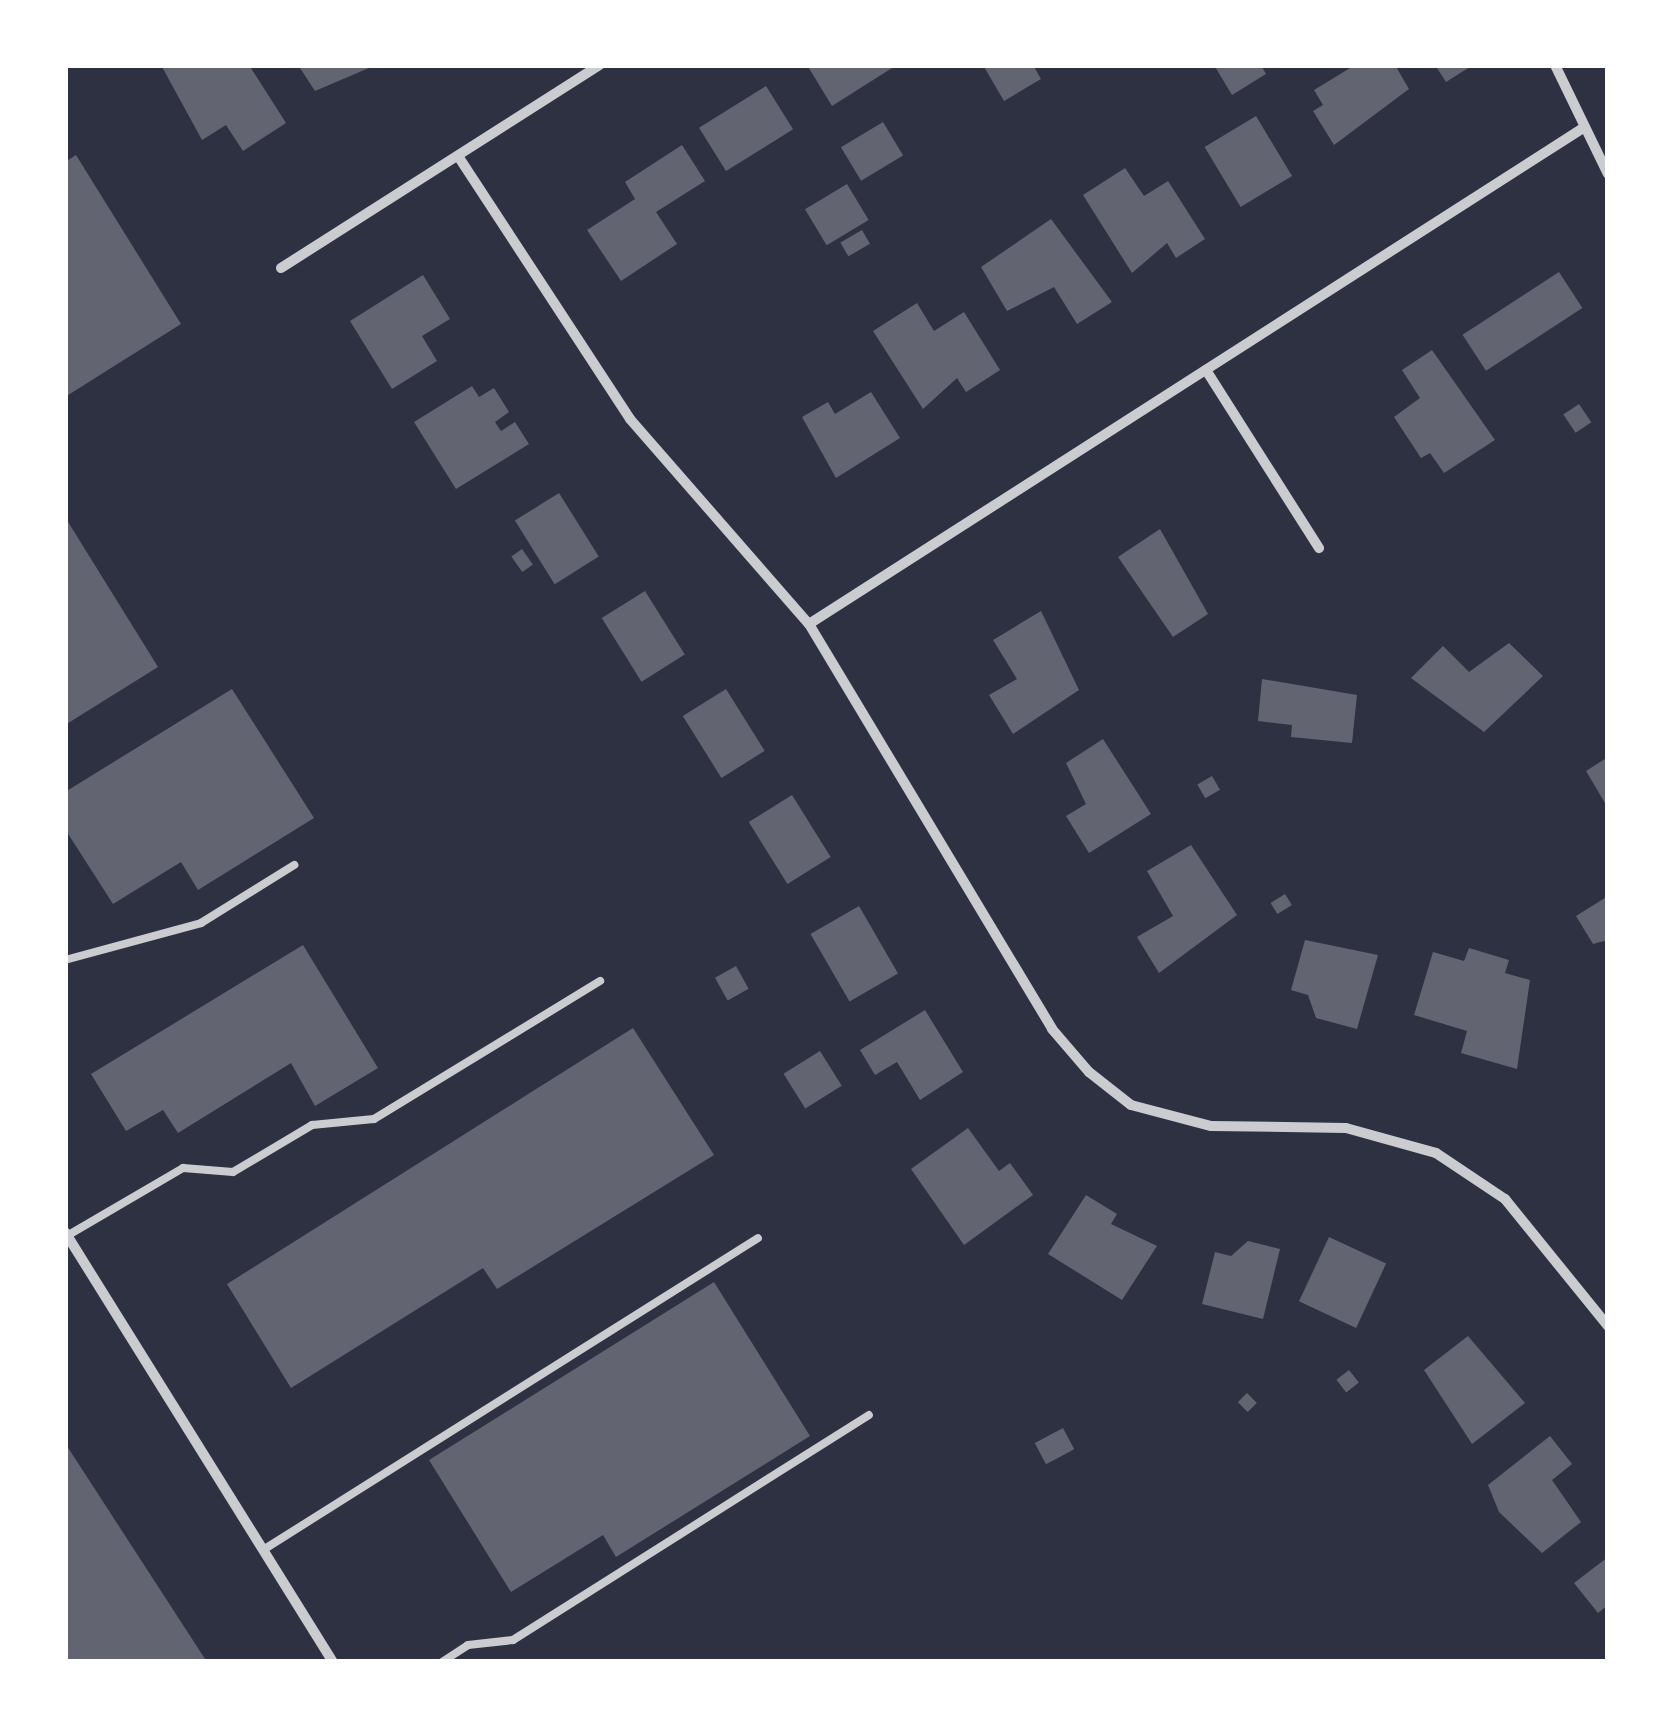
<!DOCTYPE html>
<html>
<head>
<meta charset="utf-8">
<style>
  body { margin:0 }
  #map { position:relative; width:1673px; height:1727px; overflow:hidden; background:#2d3142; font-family:"PT Sans Narrow",sans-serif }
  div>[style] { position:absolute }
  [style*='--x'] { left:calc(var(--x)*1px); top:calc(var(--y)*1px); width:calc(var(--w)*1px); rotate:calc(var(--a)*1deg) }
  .building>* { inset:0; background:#626471; transform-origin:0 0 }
  .service>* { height:8px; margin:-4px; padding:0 4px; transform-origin:4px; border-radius:4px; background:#caccd0 }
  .minor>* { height:10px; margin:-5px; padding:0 5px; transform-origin:5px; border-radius:5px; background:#caccd0 }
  span { translate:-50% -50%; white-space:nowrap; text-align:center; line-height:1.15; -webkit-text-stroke:10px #fff; paint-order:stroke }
  .frame { position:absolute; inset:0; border:68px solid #fff; pointer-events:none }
</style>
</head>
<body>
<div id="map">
  <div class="building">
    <div style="clip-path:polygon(161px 65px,249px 65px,286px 123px,243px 151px,226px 125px,202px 140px)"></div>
    <div style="clip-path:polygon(298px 65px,376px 65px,315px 91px)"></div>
    <div style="clip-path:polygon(807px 65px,890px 65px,892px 68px,832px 106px)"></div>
    <div style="clip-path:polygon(983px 65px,1033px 65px,1041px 79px,1004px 101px)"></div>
    <div style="clip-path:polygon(1214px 65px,1261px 65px,1266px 74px,1232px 95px)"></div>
    <div style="clip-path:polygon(1355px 65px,1395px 65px,1409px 89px,1334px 145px,1313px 111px,1323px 105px,1314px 90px)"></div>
    <div style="clip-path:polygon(1435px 65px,1473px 65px,1446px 82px)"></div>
    <div style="left:766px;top:86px;width:51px;height:79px;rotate:58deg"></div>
    <div style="left:1256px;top:116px;width:70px;height:60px;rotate:59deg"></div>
    <div style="left:883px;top:122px;width:39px;height:49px;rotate:59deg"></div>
    <div style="clip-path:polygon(682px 145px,705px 181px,656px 212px,677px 244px,621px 281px,587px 230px,635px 199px,625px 182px)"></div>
    <div style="clip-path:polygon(76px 155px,181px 324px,65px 397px,65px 162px)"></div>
    <div style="clip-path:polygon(1125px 168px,1144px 196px,1168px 181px,1205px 239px,1176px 258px,1167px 243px,1132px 273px,1083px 195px)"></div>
    <div style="left:847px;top:184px;width:42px;height:49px;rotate:59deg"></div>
    <div style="clip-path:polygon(1051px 219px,1112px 302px,1077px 324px,1054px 287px,1007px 311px,981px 267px)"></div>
    <div style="left:862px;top:230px;width:16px;height:25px;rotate:60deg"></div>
    <div style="left:1559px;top:272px;width:43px;height:115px;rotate:57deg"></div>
    <div style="clip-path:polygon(423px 275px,450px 319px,422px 336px,437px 361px,392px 389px,350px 321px)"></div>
    <div style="clip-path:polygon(917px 303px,934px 331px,964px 312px,1000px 370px,966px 392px,957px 378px,923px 409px,873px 331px)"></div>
    <div style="clip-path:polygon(1432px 350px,1495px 440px,1444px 473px,1430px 453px,1421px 458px,1394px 417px,1420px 398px,1402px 370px)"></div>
    <div style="clip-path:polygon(472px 386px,479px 397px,494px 388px,509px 412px,495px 422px,501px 431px,515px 422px,529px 444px,456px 489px,414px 422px)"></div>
    <div style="clip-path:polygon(871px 392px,900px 438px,836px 478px,802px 417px,828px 402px,835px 414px)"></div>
    <div style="left:1579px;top:404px;width:22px;height:19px;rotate:56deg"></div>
    <div style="left:559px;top:493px;width:75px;height:52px;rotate:58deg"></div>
    <div style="clip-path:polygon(65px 517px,158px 667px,65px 725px)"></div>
    <div style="clip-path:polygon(1160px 529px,1208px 614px,1173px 637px,1118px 557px)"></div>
    <div style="left:522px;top:549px;width:19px;height:13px;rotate:55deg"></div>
    <div style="left:645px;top:591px;width:75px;height:51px;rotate:58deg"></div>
    <div style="clip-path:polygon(1041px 611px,1079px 690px,1013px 734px,989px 695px,1017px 679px,993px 640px)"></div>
    <div style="clip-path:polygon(1509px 643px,1543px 676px,1484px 732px,1411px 678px,1443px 646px,1469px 672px)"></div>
    <div style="clip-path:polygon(1262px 679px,1357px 695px,1352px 743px,1291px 737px,1292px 725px,1258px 721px)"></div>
    <div style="clip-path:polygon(232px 689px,314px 818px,198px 890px,181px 862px,113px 904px,65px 829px,65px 792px)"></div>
    <div style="left:726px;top:689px;width:73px;height:51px;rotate:58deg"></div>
    <div style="clip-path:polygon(1103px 739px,1151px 814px,1089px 853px,1066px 816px,1086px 804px,1066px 763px)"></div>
    <div style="clip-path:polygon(1608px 757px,1608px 808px,1586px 771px)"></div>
    <div style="left:1212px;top:776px;width:16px;height:17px;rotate:60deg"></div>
    <div style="left:792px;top:795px;width:73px;height:51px;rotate:58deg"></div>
    <div style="clip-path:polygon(1191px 845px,1237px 915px,1159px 973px,1137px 937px,1173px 916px,1147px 871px)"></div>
    <div style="left:1285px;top:894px;width:13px;height:17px;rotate:58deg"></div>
    <div style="clip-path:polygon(1608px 896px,1608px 940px,1593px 944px,1576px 916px)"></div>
    <div style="left:859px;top:906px;width:78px;height:56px;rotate:60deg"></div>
    <div style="clip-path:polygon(1305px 940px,1378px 955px,1357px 1029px,1316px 1018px,1308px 995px,1291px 990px)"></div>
    <div style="clip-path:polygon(303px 945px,378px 1068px,315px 1106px,291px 1063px,178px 1133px,163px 1110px,126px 1131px,91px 1074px)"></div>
    <div style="clip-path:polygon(1469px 948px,1509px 960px,1505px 973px,1530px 980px,1517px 1069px,1461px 1053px,1467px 1031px,1414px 1015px,1433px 952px,1464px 961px)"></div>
    <div style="left:736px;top:966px;width:26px;height:24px;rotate:61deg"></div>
    <div style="clip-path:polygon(925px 1010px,963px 1072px,920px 1100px,897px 1062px,875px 1075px,860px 1050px)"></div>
    <div style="clip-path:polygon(633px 1028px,714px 1155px,497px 1289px,483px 1268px,291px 1388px,227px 1284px)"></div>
    <div style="left:820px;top:1051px;width:41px;height:43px;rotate:58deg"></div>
    <div style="clip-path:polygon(968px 1128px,999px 1171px,1010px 1163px,1033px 1195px,964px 1245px,911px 1169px)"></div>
    <div style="clip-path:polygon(1086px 1195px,1117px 1214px,1111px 1224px,1157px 1246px,1122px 1300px,1048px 1254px)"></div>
    <div style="left:1329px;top:1237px;width:63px;height:71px;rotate:25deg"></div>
    <div style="clip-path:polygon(1248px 1241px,1280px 1249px,1263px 1319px,1202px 1304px,1215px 1252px,1231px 1256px)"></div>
    <div style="clip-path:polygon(714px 1282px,810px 1436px,616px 1557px,603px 1535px,511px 1592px,429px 1460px)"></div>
    <div style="clip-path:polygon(1468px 1336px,1525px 1403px,1472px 1444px,1424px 1370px)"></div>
    <div style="left:1349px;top:1370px;width:16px;height:16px;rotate:52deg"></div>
    <div style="left:1247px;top:1393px;width:14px;height:13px;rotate:45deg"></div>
    <div style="left:1063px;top:1428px;width:24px;height:32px;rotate:62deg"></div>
    <div style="clip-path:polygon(1550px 1436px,1572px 1464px,1552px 1480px,1581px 1522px,1542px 1553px,1499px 1512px,1488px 1485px)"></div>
    <div style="clip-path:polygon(65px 1443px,207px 1662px,65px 1662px)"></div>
    <div style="clip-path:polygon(1608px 1557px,1608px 1605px,1598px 1613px,1574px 1583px)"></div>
  </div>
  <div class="service">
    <div style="--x:65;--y:960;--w:141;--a:-15.2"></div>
    <div style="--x:201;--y:923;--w:110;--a:-31.9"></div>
    <div style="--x:65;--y:1237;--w:137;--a:-30.3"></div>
    <div style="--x:183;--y:1168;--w:50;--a:4.6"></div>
    <div style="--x:233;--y:1172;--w:92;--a:-30.7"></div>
    <div style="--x:312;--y:1125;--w:62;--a:-5.5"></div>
    <div style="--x:374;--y:1119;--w:265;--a:-31.4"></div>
    <div style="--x:263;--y:1550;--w:585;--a:-32.22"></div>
    <div style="--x:442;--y:1662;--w:31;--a:-33"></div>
    <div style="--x:468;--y:1645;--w:45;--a:-6.3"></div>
    <div style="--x:513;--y:1640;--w:421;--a:-32.3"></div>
  </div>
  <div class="minor">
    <div style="--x:1555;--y:65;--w:121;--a:64.1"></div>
    <div style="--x:458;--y:156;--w:314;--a:56.8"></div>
    <div style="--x:630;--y:419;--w:272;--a:48.9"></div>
    <div style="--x:809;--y:624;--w:472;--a:59"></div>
    <div style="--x:1052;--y:1029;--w:57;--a:49.3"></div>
    <div style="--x:1089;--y:1072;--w:53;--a:38.2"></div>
    <div style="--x:1131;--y:1105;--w:83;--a:14.7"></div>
    <div style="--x:1211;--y:1126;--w:135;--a:0.8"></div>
    <div style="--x:1346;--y:1128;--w:93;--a:15.5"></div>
    <div style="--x:1436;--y:1153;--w:83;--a:33.7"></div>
    <div style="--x:1505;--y:1199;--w:164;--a:51"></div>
    <div style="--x:281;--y:268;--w:378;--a:-32.5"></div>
    <div style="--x:1206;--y:370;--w:211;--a:57.6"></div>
    <div style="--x:809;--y:624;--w:919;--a:-32.65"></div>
    <div style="--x:65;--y:1232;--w:507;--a:58.07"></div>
  </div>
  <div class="frame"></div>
</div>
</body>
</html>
